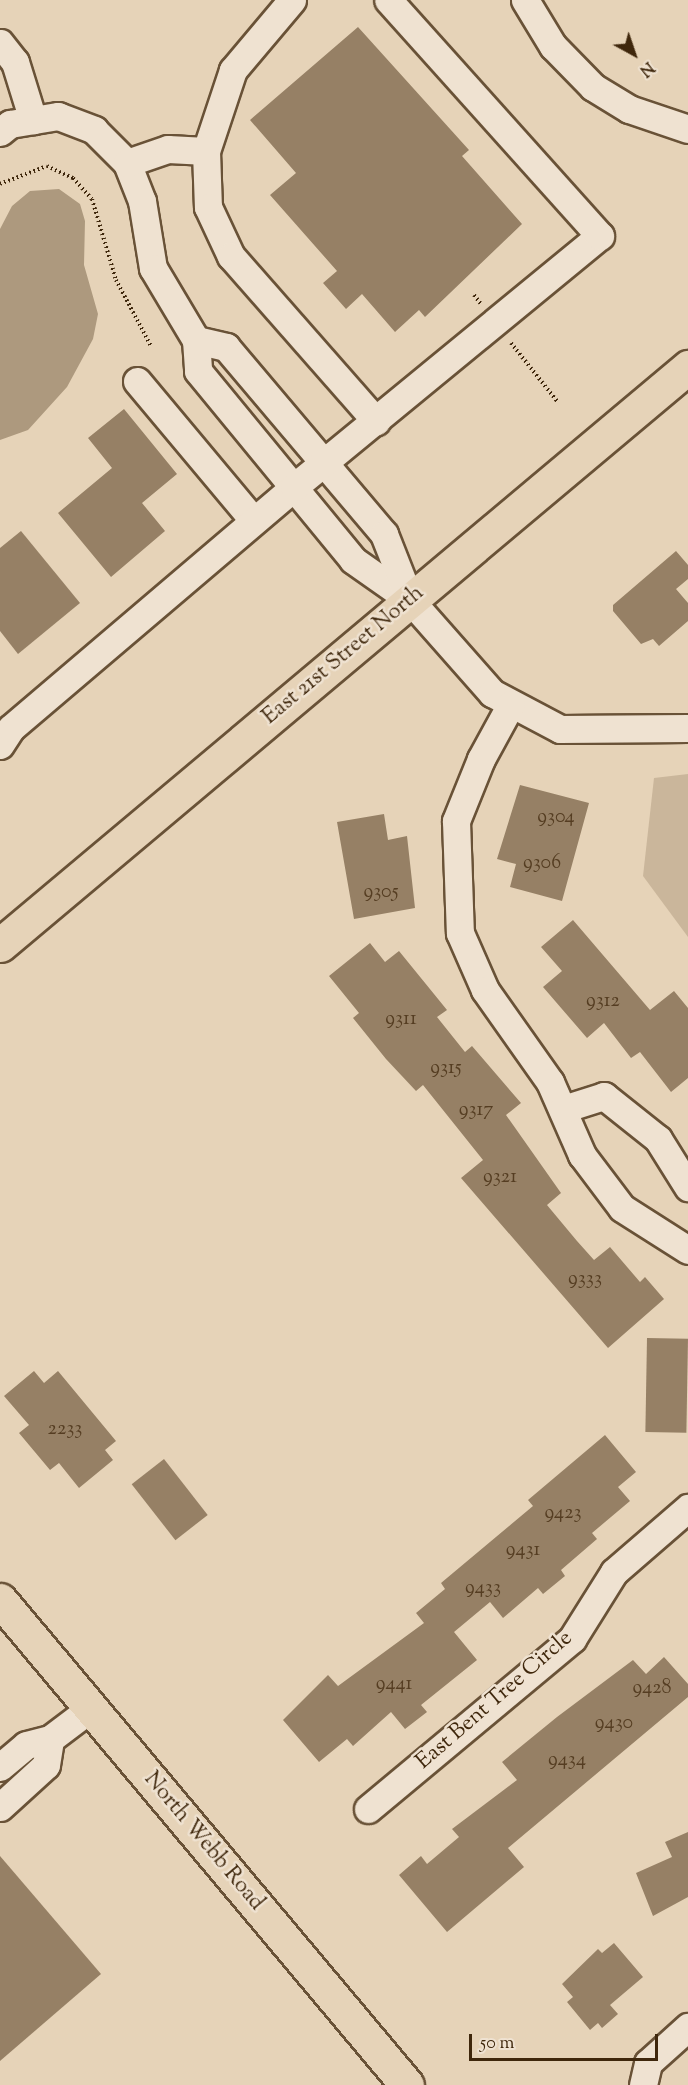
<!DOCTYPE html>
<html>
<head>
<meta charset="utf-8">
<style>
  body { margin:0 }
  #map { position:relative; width:688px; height:2085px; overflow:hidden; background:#e6d3b8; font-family:"Sorts Mill Goudy",serif }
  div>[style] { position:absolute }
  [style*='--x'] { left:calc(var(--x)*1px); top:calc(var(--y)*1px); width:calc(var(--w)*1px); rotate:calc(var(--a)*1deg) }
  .green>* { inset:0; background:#cab69b }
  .water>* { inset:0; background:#ad997e }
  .building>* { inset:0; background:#968065; transform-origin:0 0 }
  .path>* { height:4px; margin-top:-2px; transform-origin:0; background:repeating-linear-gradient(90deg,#3f270c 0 1.5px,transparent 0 4.5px) }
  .roads { filter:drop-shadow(2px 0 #695237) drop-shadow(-2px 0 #695237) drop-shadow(0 2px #695237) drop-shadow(0 -2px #695237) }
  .minor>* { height:27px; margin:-13.5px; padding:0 13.5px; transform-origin:13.5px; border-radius:13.5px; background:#efe2d1 }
  .major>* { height:33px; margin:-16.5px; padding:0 16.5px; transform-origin:16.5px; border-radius:16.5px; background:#e6d3b8 }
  span { translate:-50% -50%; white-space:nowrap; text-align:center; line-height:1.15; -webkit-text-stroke:5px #efe2d1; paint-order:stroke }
  .number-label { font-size:20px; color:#553d22 }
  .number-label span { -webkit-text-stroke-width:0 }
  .street-label { font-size:22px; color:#3f270c }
  .north { position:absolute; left:604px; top:24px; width:60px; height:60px; -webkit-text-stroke:4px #efe2d1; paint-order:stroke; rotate:140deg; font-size:16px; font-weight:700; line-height:24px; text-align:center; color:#3f270c }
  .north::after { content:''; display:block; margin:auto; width:21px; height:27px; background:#3f270c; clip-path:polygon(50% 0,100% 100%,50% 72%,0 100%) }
  .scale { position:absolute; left:469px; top:2034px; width:189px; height:27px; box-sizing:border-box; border:3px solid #3f270c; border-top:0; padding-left:8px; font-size:18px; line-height:21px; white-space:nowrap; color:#3f270c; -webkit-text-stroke:4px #efe2d1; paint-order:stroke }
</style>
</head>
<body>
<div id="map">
  <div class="green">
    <div style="clip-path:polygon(688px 774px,688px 937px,643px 876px,654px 778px)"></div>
  </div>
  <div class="water">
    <div style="clip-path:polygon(59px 189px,80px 204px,85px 221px,84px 265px,98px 314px,93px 339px,67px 387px,28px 430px,0 440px,0 229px,12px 206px,30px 191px)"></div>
  </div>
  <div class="building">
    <div style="clip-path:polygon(358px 27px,469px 150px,462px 156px,522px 224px,425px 317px,419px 310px,395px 332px,362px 294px,346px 309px,323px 283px,337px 271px,270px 195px,296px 173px,250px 120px)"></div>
    <div style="clip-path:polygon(124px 409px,177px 474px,142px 503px,165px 531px,111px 577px,58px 513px,112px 468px,88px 438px)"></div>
    <div style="clip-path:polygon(21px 531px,80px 603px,18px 654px,0 631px,0 548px)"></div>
    <div style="clip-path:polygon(676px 551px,688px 565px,688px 579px,676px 589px,688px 603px,688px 621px,659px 646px,653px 639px,641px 644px,613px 611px,613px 605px)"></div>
    <div style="clip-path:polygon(520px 785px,589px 803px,562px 901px,510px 887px,516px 864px,497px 859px)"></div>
    <div style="clip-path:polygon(384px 814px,388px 840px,407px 836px,415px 908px,354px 919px,337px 822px)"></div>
    <div style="clip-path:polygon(573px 920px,650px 1010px,674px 991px,688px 1008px,688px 1078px,671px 1092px,640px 1052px,631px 1058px,604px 1023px,587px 1038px,543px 987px,562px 971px,541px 947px)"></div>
    <div style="clip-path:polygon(370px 943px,385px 962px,399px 951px,447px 1010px,437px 1017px,465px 1052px,472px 1046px,521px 1103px,506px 1115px,561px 1193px,547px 1205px,577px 1241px,594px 1260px,610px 1247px,640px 1282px,645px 1277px,664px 1299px,608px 1348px,461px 1178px,483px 1160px,423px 1085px,416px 1091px,386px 1059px,353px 1018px,359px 1013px,329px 976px)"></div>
    <div style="left:647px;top:1338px;width:41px;height:94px;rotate:1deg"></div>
    <div style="clip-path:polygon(34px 1371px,44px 1383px,58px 1371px,116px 1441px,105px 1450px,113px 1460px,79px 1488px,59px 1463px,50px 1470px,19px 1433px,29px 1425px,4px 1396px)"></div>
    <div style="clip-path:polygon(605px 1435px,636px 1472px,618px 1487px,630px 1501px,592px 1533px,597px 1539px,561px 1570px,565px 1576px,543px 1594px,538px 1588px,503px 1618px,490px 1602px,454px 1632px,477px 1660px,421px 1705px,427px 1712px,405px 1729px,391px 1712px,353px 1746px,347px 1739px,319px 1762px,283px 1720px,328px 1675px,338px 1686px,424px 1623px,416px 1613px,445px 1589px,441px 1583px,533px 1506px,528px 1500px)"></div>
    <div style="left:164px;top:1459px;width:71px;height:41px;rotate:52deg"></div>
    <div style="clip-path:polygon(664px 1657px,688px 1684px,688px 1697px,508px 1848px,524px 1867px,447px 1932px,399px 1875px,421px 1856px,427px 1864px,459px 1837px,452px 1829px,517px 1780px,502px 1762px,557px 1717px,633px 1660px,646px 1674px)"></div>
    <div style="clip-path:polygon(688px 1832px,688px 1897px,653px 1916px,636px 1873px,672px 1857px,665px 1842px)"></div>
    <div style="clip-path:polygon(0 1856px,101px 1974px,0 2061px)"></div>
    <div style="clip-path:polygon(614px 1943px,643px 1977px,610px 2005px,618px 2014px,602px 2028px,598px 2023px,590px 2030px,567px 2002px,573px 1997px,562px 1984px,598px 1949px,602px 1953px)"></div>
  </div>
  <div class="path">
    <div style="--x:0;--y:184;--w:50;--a:-21"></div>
    <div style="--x:47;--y:166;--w:29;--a:25"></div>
    <div style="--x:73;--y:178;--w:28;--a:48"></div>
    <div style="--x:92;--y:199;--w:84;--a:73.5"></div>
    <div style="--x:116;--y:280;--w:75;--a:62.1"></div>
    <div style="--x:474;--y:295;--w:11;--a:52"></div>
    <div style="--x:511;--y:343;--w:74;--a:51.6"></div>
  </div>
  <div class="roads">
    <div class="minor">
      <div style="--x:292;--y:0;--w:92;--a:130.1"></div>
      <div style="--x:233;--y:70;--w:85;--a:108.4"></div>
      <div style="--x:206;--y:151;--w:56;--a:88"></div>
      <div style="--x:208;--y:207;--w:54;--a:64.9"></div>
      <div style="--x:231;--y:256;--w:220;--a:48.7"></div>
      <div style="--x:525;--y:0;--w:54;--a:58.7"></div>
      <div style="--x:553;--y:46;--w:57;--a:45.7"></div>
      <div style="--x:593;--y:87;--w:42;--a:31.4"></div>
      <div style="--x:629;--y:109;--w:62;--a:18.7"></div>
      <div style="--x:0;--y:43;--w:24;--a:52"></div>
      <div style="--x:15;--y:62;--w:61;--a:72.8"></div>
      <div style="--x:0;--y:132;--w:13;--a:-39"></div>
      <div style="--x:10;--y:124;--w:49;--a:-9.5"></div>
      <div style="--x:58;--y:116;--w:39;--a:21"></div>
      <div style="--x:94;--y:130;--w:47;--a:45"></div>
      <div style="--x:127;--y:163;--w:41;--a:68.5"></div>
      <div style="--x:142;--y:201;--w:68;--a:80.7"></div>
      <div style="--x:153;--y:268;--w:84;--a:59.2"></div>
      <div style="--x:196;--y:340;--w:31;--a:86"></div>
      <div style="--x:198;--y:371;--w:244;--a:50.6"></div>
      <div style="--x:353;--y:560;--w:70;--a:35.1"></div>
      <div style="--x:410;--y:600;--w:124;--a:48.6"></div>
      <div style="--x:492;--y:693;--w:77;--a:27.9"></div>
      <div style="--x:560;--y:729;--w:128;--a:-0.4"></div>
      <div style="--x:127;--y:163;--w:43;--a:-18.9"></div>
      <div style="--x:168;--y:149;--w:38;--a:3"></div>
      <div style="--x:196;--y:340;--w:31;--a:13"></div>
      <div style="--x:226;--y:347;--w:245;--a:49.8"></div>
      <div style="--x:384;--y:534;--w:71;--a:68.5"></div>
      <div style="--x:137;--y:381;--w:182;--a:50.1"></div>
      <div style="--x:511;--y:704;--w:63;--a:118.6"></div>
      <div style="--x:481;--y:759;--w:67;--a:112"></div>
      <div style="--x:456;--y:821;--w:112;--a:88"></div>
      <div style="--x:460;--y:933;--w:62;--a:66.3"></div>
      <div style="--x:485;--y:990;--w:113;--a:54.8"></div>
      <div style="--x:550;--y:1082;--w:80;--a:66.3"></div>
      <div style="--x:582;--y:1155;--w:66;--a:53"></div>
      <div style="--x:622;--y:1208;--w:78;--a:32.5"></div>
      <div style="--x:0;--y:745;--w:20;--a:-57"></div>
      <div style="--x:11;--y:728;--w:372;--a:-40.4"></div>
      <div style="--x:294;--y:487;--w:396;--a:-39.4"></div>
      <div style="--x:600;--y:236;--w:317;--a:-131.9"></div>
      <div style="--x:563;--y:1109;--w:43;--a:-17.6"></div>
      <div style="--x:604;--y:1096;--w:69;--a:38.5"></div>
      <div style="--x:658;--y:1139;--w:57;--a:58"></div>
      <div style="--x:0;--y:1767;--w:34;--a:-40"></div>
      <div style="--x:26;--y:1745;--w:25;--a:-14"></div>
      <div style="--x:50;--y:1739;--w:51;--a:-37.1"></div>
      <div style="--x:0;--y:1807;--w:62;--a:-42.4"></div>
      <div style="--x:46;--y:1765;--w:26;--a:-81"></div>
      <div style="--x:368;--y:1809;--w:266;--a:-39.8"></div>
      <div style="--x:572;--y:1639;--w:79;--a:-57.9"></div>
      <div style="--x:614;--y:1572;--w:98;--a:-40.9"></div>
      <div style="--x:643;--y:2085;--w:23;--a:-77"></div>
      <div style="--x:648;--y:2063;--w:54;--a:-42"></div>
    </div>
    <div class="major">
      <div style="--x:0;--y:945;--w:899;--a:-40.03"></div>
      <div style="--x:0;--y:1600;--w:633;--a:50"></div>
    </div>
  </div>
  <div class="number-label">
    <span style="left:556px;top:817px">9304</span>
    <span style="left:542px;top:863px">9306</span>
    <span style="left:381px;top:892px">9305</span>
    <span style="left:603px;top:1001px">9312</span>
    <span style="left:401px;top:1019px">9311</span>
    <span style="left:446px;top:1068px">9315</span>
    <span style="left:476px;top:1110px">9317</span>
    <span style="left:500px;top:1177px">9321</span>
    <span style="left:585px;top:1279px">9333</span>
    <span style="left:65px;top:1429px">2233</span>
    <span style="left:563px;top:1513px">9423</span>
    <span style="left:523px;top:1550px">9431</span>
    <span style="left:483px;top:1588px">9433</span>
    <span style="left:394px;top:1684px">9441</span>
    <span style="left:652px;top:1688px">9428</span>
    <span style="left:614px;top:1723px">9430</span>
    <span style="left:567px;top:1760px">9434</span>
  </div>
  <div class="street-label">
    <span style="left:344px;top:656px;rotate:-40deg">East 21st Street North</span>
    <span style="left:495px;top:1701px;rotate:-41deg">East Bent Tree Circle</span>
    <span style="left:203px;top:1842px;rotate:50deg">North Webb Road</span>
  </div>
  <div class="north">N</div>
  <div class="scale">50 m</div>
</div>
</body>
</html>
